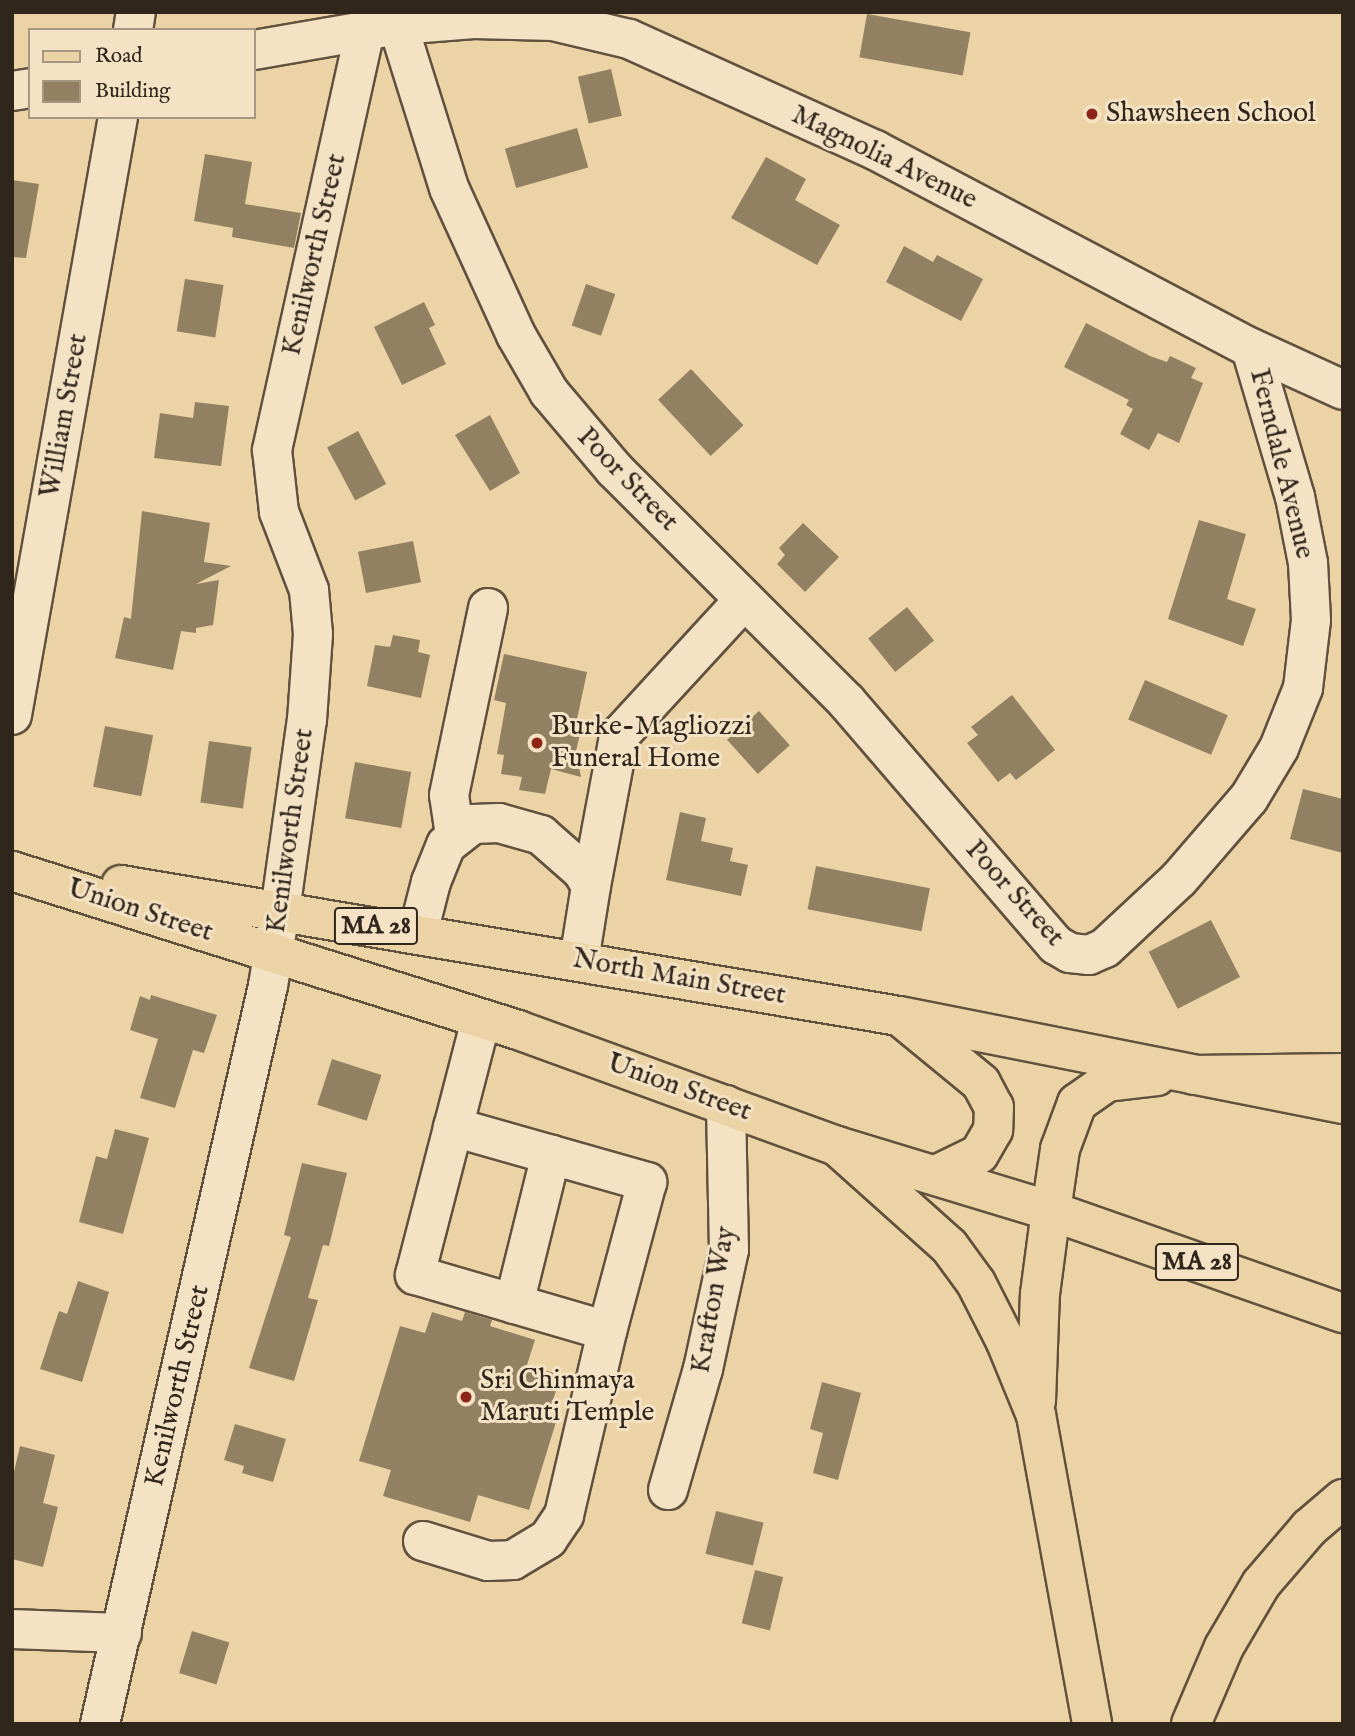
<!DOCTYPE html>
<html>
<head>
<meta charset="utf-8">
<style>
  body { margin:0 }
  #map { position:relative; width:1355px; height:1736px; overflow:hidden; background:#ecd3a5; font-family:"IM FELL English",serif }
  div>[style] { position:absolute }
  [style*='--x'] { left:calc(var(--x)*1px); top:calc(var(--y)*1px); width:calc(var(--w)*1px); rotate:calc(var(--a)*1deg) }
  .building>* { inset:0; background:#928063; transform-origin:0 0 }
  .roads { filter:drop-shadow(2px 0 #60513e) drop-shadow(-2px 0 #60513e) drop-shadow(0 2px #60513e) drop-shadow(0 -2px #60513e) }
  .minor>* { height:38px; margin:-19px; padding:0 19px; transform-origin:19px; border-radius:19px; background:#f3e2c4 }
  .major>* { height:38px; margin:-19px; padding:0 19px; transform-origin:19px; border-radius:19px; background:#ecd3a5 }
  .highway>* { height:38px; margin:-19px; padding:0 19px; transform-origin:19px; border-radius:19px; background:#ecd3a5 }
  .dots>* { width:19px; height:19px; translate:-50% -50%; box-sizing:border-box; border:4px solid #f3e2c4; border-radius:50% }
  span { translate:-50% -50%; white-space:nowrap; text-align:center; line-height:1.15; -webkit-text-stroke:6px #f3e2c4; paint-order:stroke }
  .shield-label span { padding:2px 5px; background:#f3e2c4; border:2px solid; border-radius:5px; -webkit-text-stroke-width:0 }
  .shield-label { font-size:26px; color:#31261c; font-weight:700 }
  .poi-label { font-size:28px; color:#31261c }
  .left { translate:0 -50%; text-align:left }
  .street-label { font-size:28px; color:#31261c }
  .frame { position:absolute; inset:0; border:14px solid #31261c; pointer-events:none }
  .legend { position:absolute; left:28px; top:28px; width:228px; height:91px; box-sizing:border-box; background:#f3e2c4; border:2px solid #a59781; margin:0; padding:9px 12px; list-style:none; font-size:21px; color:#31261c }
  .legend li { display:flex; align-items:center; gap:14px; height:35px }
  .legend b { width:35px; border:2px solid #a59781 }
</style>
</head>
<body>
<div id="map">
  <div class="building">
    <div style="left:867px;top:14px;width:105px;height:44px;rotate:10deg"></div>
    <div style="left:611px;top:69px;width:48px;height:34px;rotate:77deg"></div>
    <div style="left:577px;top:128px;width:41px;height:75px;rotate:74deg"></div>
    <div style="clip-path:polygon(205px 154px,252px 162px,245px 204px,301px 213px,294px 248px,232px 237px,233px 228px,194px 221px)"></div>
    <div style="clip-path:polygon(766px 157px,806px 179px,795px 200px,840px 225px,817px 265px,731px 218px)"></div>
    <div style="clip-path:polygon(12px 180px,39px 184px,26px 258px,12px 257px)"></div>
    <div style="clip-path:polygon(904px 246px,933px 262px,937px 255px,983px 279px,961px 321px,886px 282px)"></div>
    <div style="left:185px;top:279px;width:39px;height:53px;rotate:9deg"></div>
    <div style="left:586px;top:284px;width:31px;height:44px;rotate:19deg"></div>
    <div style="clip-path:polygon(424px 302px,435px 325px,429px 328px,446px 364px,402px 385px,374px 327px)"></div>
    <div style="clip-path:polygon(1086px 323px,1150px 356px,1167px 362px,1170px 356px,1196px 368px,1191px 378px,1203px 383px,1179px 443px,1158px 433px,1149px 450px,1120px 434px,1133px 409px,1126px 405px,1129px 400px,1064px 367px)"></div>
    <div style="left:691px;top:369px;width:77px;height:45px;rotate:47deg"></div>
    <div style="clip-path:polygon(195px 402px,229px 406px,221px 466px,154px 458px,160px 413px,193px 418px)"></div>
    <div style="clip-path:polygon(490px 415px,520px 473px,490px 491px,455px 435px)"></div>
    <div style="left:358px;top:431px;width:60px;height:35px;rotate:62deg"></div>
    <div style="clip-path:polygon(142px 511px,210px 523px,204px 562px,231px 566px,196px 584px,219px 580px,213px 625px,196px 628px,196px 633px,181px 631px,173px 670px,115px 658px,124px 617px,131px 619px)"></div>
    <div style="clip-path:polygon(1199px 520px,1246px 534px,1227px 599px,1256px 609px,1243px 646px,1168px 619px)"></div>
    <div style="clip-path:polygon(803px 523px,839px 557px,805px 592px,777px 564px,785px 555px,779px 548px)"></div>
    <div style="left:413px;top:541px;width:42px;height:56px;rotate:79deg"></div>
    <div style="left:907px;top:607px;width:43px;height:50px;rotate:51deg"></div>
    <div style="clip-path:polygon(393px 635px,420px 640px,418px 652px,430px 655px,421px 698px,367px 686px,375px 645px,390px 647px)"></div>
    <div style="clip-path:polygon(504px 654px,587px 672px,575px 729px,581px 730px,576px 751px,581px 777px,551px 769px,545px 794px,519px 790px,522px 777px,501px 774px,504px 755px,497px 754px,506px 703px,494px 700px)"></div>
    <div style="left:1145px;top:680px;width:90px;height:43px;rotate:23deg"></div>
    <div style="clip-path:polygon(1012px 695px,1055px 750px,1016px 780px,1010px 773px,998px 782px,967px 743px,978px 735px,971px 727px)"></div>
    <div style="left:759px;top:711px;width:46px;height:43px;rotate:48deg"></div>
    <div style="left:105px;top:726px;width:49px;height:62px;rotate:11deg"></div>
    <div style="left:209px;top:741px;width:43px;height:62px;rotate:8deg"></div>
    <div style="left:355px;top:762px;width:57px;height:57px;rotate:10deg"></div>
    <div style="clip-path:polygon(1303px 789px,1343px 799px,1343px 853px,1290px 839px)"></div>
    <div style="clip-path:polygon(680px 812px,706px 818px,701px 841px,733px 848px,730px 861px,748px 865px,741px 896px,666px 880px)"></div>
    <div style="left:816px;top:866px;width:116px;height:44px;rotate:11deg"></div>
    <div style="left:1211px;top:920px;width:64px;height:70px;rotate:63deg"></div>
    <div style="clip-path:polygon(151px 995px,217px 1015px,204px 1053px,193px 1050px,175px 1108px,140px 1098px,158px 1039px,130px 1030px,140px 996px,150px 1000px)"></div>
    <div style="left:332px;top:1059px;width:52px;height:48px;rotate:18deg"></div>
    <div style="clip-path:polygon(115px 1129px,149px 1138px,123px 1234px,79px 1222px,96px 1156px,107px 1159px)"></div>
    <div style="clip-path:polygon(302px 1163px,347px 1173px,329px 1246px,323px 1245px,308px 1298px,318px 1300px,294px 1381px,249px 1368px,291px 1237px,284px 1235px)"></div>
    <div style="clip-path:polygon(78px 1281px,109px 1292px,82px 1382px,40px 1369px,59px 1311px,67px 1314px)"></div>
    <div style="clip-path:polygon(432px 1312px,462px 1321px,465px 1312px,492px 1320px,490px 1326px,535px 1340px,527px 1365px,561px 1375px,547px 1419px,556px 1422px,529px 1510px,478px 1495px,470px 1522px,383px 1496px,391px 1470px,359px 1461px,400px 1326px,425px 1333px)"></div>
    <div style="clip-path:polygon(822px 1382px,861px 1393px,838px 1480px,813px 1473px,823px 1433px,810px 1429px)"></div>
    <div style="clip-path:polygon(235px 1424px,286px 1439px,273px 1482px,242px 1473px,244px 1466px,224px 1460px)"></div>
    <div style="clip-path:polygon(20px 1446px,55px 1455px,43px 1503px,58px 1507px,43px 1567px,12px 1559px,12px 1480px)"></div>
    <div style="left:716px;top:1511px;width:49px;height:44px;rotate:14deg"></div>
    <div style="left:755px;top:1570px;width:29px;height:55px;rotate:14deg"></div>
    <div style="left:192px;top:1631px;width:39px;height:44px;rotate:17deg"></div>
  </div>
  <div class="roads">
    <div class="minor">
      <div style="--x:398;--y:25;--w:76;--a:-4.5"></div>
      <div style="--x:474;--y:19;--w:79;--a:1.5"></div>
      <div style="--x:553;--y:21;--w:78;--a:13.3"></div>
      <div style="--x:629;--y:39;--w:270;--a:24.3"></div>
      <div style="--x:875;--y:150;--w:425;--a:27.8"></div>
      <div style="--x:1251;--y:348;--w:101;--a:24.5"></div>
      <div style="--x:133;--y:30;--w:18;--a:-81"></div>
      <div style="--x:254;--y:50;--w:146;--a:-9.8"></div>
      <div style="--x:398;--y:25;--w:171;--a:72.6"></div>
      <div style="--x:449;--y:188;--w:162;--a:65.5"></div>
      <div style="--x:516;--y:335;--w:66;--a:59.9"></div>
      <div style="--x:549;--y:392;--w:101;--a:49.8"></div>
      <div style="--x:614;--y:469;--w:328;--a:45"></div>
      <div style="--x:846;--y:701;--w:322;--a:49.3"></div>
      <div style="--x:1056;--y:945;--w:16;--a:30"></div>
      <div style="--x:1070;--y:953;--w:19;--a:6"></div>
      <div style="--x:1089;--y:955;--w:17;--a:-24"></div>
      <div style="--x:1105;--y:948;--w:101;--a:-43"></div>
      <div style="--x:1179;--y:879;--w:107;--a:-49.2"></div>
      <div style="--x:1249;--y:798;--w:58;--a:-59"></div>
      <div style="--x:1279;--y:748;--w:65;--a:-68.2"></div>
      <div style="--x:1303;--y:688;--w:68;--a:-83.3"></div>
      <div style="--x:1311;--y:620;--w:57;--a:-93"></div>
      <div style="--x:1308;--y:563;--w:67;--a:-101.1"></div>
      <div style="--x:1295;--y:497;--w:155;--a:-106.5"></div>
      <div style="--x:12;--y:91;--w:18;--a:-9"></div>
      <div style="--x:12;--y:715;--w:607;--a:-79.95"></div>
      <div style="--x:455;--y:835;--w:40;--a:-98.5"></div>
      <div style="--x:449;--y:795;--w:191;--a:-78.2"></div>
      <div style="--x:591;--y:886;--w:153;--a:-79.4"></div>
      <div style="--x:619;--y:736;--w:185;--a:-47.4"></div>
      <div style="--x:418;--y:933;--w:53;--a:-75.7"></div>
      <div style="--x:431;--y:882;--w:40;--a:-68"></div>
      <div style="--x:446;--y:845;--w:34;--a:-38"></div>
      <div style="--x:473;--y:824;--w:26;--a:-2"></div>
      <div style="--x:499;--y:823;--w:44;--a:15.9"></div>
      <div style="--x:541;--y:835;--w:55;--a:41.3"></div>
      <div style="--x:582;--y:871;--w:17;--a:59"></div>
      <div style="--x:591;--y:886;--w:76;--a:99.1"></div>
      <div style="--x:453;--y:1127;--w:202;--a:15.8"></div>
      <div style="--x:647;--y:1182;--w:154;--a:105"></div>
      <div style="--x:514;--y:1304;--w:154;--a:-76.1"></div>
      <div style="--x:668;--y:1490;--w:126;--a:-73.9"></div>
      <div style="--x:703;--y:1369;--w:122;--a:-77.7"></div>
      <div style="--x:729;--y:1250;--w:145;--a:-91.2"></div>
      <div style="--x:423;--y:1541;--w:68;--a:17.1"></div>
      <div style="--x:488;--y:1561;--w:25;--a:-2"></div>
      <div style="--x:513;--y:1560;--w:41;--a:-31"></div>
      <div style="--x:548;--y:1539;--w:29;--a:-56"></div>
      <div style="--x:564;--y:1515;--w:189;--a:-76.8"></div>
      <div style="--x:607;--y:1331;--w:200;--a:-163.7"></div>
      <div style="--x:415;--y:1275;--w:264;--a:-75.5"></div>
      <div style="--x:12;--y:1629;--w:110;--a:2.1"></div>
      <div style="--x:100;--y:1724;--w:757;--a:-77.18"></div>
      <div style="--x:268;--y:986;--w:76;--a:-80.9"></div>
      <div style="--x:280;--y:911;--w:193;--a:-82"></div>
      <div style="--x:307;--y:720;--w:86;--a:-86"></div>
      <div style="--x:313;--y:634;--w:44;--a:-95.2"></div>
      <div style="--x:309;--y:590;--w:84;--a:-111"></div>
      <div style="--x:279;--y:512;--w:62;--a:-96.4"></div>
      <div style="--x:272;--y:450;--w:431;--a:-77.5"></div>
    </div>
    <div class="major">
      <div style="--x:12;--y:871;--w:530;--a:17.44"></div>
      <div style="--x:518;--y:1030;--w:339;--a:20"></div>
      <div style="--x:837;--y:1146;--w:224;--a:16.9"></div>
      <div style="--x:1051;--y:1211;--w:309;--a:19.3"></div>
      <div style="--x:121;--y:885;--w:789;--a:9.56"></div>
      <div style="--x:899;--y:1016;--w:453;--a:11.2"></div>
      <div style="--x:902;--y:1018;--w:102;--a:39.4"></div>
      <div style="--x:981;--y:1083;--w:27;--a:62"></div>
      <div style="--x:994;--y:1107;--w:23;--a:92"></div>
      <div style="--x:993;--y:1130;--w:28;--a:120"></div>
      <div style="--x:979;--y:1154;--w:48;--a:154"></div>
      <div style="--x:1051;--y:1211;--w:63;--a:-81.7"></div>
      <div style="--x:1060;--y:1149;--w:49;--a:-69.7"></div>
      <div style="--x:1077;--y:1103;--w:37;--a:-35"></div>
      <div style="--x:1107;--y:1082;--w:50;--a:-6.8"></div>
    </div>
    <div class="highway">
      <div style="--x:1194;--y:1075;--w:149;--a:-0.8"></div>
      <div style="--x:837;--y:1146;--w:150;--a:41.8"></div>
      <div style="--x:949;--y:1246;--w:46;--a:53.9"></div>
      <div style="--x:976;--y:1283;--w:66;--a:63"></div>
      <div style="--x:1006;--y:1342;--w:79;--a:67.7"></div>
      <div style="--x:1036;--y:1415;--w:314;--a:79.7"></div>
      <div style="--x:1036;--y:1401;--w:107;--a:-87.9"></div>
      <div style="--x:1040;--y:1294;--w:84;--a:-82.5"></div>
      <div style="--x:1191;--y:1724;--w:84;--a:-66.8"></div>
      <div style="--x:1224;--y:1647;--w:73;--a:-59.6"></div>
      <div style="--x:1261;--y:1584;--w:74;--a:-49.4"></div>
      <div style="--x:1309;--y:1528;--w:45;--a:-40.5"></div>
    </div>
  </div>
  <div class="dots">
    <div style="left:1092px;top:114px;background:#8f2418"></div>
    <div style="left:537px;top:743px;background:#8f2418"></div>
    <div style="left:466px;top:1397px;background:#8f2418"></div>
  </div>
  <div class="shield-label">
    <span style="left:376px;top:926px">MA 28</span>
    <span style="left:1197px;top:1262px">MA 28</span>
  </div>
  <div class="poi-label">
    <span class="left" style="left:1106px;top:114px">Shawsheen School</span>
    <span class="left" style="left:551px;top:743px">Burke-Magliozzi<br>Funeral Home</span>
    <span class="left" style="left:480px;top:1397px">Sri Chinmaya<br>Maruti Temple</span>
  </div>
  <div class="street-label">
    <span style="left:884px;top:158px;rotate:26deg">Magnolia Avenue</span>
    <span style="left:315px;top:255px;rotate:-77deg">Kenilworth Street</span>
    <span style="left:65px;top:416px;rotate:-80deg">William Street</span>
    <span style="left:1281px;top:464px;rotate:76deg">Ferndale Avenue</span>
    <span style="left:627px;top:480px;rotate:46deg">Poor Street</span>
    <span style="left:291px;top:831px;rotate:-82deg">Kenilworth Street</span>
    <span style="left:1014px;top:894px;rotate:48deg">Poor Street</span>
    <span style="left:140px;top:911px;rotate:18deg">Union Street</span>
    <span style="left:679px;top:978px;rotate:10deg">North Main Street</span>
    <span style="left:679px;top:1088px;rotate:20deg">Union Street</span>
    <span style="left:714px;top:1300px;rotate:-80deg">Krafton Way</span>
    <span style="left:178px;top:1386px;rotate:-77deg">Kenilworth Street</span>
  </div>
  <div class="frame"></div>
  <ul class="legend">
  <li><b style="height:9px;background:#ecd3a5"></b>Road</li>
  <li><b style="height:19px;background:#928063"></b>Building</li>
  </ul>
</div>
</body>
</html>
